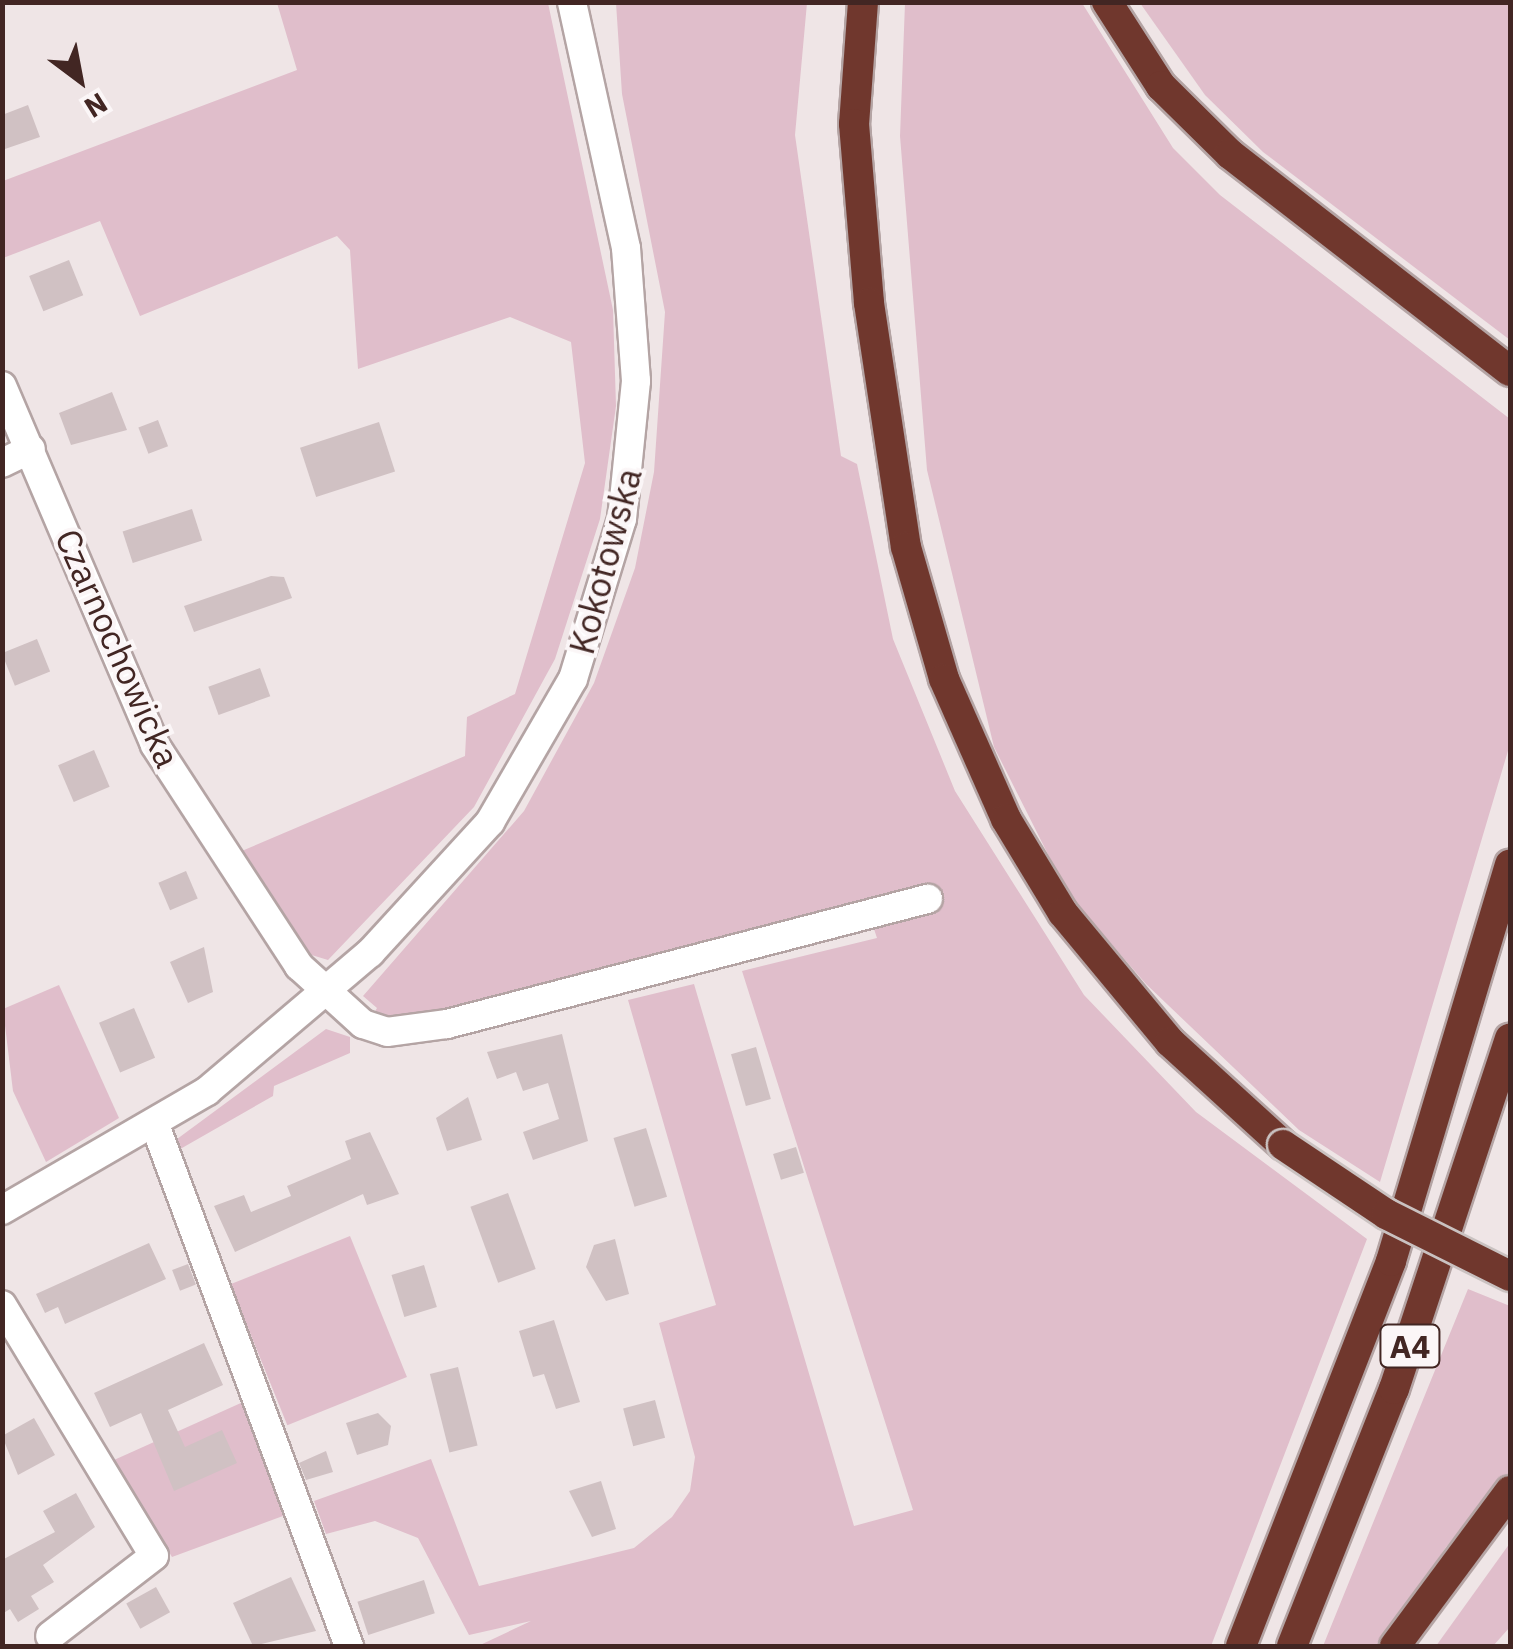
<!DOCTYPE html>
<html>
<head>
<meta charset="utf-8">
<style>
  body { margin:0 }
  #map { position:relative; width:1513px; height:1649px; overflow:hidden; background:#efe5e6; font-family:"IBM Plex Sans",sans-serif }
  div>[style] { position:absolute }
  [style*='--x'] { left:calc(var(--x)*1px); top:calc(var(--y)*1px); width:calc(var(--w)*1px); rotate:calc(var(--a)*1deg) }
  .green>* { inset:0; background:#e0becb; transform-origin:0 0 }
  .building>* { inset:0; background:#d0c1c3; transform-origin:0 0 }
  .roads { filter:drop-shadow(2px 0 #b4a4a4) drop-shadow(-2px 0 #b4a4a4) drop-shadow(0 2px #b4a4a4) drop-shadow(0 -2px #b4a4a4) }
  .minor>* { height:28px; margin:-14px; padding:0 14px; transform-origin:14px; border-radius:14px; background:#fff }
  .tertiary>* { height:28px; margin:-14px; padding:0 14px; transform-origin:14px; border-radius:14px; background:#fff }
  .motorway>* { height:30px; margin:-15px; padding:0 15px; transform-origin:15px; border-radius:15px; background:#70372d }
  .bridges { filter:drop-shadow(2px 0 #cac2c1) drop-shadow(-2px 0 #cac2c1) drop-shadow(0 2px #cac2c1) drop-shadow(0 -2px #cac2c1) }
  .motorway-bridge>* { height:30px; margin:-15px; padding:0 15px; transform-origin:15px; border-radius:15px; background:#70372d }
  span { translate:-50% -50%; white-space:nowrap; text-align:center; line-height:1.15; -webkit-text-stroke:8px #fbf6f7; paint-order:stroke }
  .shield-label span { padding:2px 8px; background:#fbf6f7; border:2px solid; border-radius:8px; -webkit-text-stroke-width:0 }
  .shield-label { font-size:32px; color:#422623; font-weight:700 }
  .street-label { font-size:35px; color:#422623 }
  .frame { position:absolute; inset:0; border:5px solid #422623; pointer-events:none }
  .north { position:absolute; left:30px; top:30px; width:100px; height:100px; -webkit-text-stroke:8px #fbf6f7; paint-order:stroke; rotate:148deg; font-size:28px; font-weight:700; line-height:40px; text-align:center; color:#422623 }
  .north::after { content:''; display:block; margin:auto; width:35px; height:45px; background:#422623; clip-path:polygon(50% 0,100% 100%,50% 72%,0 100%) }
</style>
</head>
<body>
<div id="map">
  <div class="green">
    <div style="clip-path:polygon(277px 3px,548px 3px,613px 310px,616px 406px,600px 519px,555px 659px,474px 807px,328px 960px,305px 953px,237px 853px,465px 756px,467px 717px,515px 694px,585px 463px,571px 342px,510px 317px,358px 369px,350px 250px,337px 236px,140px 316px,100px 221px,3px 258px,3px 181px,297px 70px)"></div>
    <div style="clip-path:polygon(616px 3px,807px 3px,795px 135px,841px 456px,857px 464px,893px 639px,955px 791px,1084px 995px,1196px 1112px,1367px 1239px,1211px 1646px,478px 1646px,531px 1621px,469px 1635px,418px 1538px,375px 1521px,326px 1534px,314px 1501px,431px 1459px,479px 1586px,634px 1548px,672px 1517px,690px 1491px,695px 1457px,659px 1323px,716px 1305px,628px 1000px,694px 984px,854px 1526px,913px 1510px,742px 971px,877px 938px,865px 902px,434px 1015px,373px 1015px,377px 1008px,363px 996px,524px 811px,594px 683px,635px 568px,654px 472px,665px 312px,622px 94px)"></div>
    <div style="clip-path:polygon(905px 3px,1082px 3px,1173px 148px,1220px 195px,1510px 419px,1510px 744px,1380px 1182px,1299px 1130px,1146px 984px,1068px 894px,994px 747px,927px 470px,900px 136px)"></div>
    <div style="clip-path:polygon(1140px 3px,1510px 3px,1510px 340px,1263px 152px,1205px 95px)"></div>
    <div style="clip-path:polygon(59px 985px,119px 1118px,46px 1162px,13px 1091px,3px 1009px)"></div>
    <div style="clip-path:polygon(326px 1029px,350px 1037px,350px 1053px,274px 1086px,273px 1096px,175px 1152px,173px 1142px)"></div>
    <div style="left:350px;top:1236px;width:152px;height:129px;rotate:68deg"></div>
    <div style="clip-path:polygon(1468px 1289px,1510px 1306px,1510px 1472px,1446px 1547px,1381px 1646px,1323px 1646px)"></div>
    <div style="clip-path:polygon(252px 1398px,291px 1513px,172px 1557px,114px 1460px)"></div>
    <div style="clip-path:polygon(1510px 1543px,1510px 1627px,1493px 1646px,1436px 1646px)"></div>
  </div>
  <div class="building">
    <div style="clip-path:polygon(28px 105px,40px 137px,2px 150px,2px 115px)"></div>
    <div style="left:69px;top:260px;width:38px;height:43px;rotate:68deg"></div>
    <div style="clip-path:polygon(112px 392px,127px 430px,71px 445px,59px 413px)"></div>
    <div style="left:158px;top:420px;width:28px;height:21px;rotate:69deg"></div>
    <div style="left:379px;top:422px;width:52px;height:83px;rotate:72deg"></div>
    <div style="left:192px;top:509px;width:33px;height:73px;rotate:72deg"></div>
    <div style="clip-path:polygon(271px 576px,284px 577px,292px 598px,194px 632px,184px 606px)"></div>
    <div style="left:37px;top:639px;width:35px;height:38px;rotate:68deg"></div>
    <div style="left:260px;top:668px;width:30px;height:55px;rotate:70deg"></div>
    <div style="left:94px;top:750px;width:40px;height:39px;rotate:67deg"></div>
    <div style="left:186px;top:871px;width:30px;height:30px;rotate:67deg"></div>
    <div style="clip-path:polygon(204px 947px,213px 992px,188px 1003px,170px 962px)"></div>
    <div style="left:134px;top:1008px;width:54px;height:38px;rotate:67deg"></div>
    <div style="clip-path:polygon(562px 1034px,588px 1141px,533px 1160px,523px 1132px,559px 1119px,548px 1083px,523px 1091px,516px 1072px,497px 1079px,487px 1052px)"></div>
    <div style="left:756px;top:1047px;width:54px;height:26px;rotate:74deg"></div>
    <div style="clip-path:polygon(468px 1097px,482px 1140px,447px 1151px,436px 1118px)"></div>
    <div style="left:646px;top:1128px;width:72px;height:34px;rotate:73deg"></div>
    <div style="clip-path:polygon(370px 1132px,399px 1194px,367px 1205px,363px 1194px,235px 1252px,214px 1206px,244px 1195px,251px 1212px,291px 1196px,287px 1186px,351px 1159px,345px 1141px)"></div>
    <div style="left:796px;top:1147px;width:27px;height:24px;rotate:73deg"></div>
    <div style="left:508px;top:1193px;width:81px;height:40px;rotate:70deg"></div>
    <div style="clip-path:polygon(615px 1239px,629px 1294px,606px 1301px,586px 1267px,594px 1245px)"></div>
    <div style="clip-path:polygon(149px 1243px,166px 1279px,65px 1324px,58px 1307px,45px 1313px,36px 1294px)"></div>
    <div style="left:188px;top:1264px;width:22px;height:17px;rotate:69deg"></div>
    <div style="left:424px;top:1265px;width:44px;height:34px;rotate:73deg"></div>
    <div style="clip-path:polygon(554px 1320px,580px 1402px,556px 1409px,544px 1374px,533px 1377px,519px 1331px)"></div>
    <div style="clip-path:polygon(204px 1343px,223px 1385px,168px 1410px,185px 1447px,222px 1430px,237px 1463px,174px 1491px,141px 1413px,110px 1427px,94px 1393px)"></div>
    <div style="left:458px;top:1367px;width:81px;height:29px;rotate:76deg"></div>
    <div style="left:655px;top:1400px;width:39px;height:33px;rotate:75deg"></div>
    <div style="clip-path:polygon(378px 1413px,391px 1426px,388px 1445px,357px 1455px,346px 1423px)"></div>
    <div style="clip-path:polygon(34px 1418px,55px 1455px,18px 1475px,2px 1436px)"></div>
    <div style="clip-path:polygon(326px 1451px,333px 1472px,306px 1480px,299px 1463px)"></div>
    <div style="clip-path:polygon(601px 1481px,616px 1529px,592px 1537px,569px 1491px)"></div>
    <div style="clip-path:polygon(76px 1493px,95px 1527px,43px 1565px,54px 1582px,31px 1596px,39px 1609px,18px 1622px,10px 1609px,2px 1614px,2px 1560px,55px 1532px,43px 1511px)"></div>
    <div style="clip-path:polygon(291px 1577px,316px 1631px,253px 1646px,233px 1603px)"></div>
    <div style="left:424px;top:1580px;width:35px;height:70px;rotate:72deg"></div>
    <div style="left:156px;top:1587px;width:29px;height:34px;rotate:61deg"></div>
  </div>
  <div class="roads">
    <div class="minor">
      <div style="--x:2;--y:386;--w:390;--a:66.9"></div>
      <div style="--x:155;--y:745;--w:264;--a:56.9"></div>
      <div style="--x:299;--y:966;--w:86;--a:42.2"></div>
      <div style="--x:363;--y:1024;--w:25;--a:18"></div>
      <div style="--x:387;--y:1032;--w:61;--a:-7.6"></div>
      <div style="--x:447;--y:1024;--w:497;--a:-14.6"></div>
      <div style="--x:2;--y:463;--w:32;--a:-26"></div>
      <div style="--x:155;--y:1125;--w:556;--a:69.58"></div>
      <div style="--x:2;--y:1305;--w:293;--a:58.8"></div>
      <div style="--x:154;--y:1556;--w:131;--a:142.4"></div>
    </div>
    <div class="tertiary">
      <div style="--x:2;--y:1210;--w:237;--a:-30.1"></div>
      <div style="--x:207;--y:1091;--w:214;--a:-40.3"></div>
      <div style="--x:370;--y:953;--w:178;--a:-47.5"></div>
      <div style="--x:490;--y:822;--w:165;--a:-59.9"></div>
      <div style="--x:573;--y:679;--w:167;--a:-73"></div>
      <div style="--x:622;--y:519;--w:139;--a:-84.2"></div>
      <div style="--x:636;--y:381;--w:133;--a:-94.3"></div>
      <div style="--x:626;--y:248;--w:252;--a:-102.4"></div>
    </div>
    <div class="motorway">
      <div style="--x:863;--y:2;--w:122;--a:94.2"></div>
      <div style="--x:854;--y:124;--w:180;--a:85.2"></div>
      <div style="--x:869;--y:303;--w:247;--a:81.4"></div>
      <div style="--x:906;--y:547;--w:137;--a:73.9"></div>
      <div style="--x:944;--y:679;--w:153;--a:66.1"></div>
      <div style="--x:1006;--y:819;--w:110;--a:58.8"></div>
      <div style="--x:1063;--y:913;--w:168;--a:50.3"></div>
      <div style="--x:1170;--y:1042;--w:153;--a:42.3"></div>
      <div style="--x:1107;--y:2;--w:100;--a:57.3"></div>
      <div style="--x:1161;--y:86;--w:97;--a:44.6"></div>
      <div style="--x:1230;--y:154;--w:354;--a:37.8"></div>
      <div style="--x:1241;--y:1646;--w:413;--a:-68.7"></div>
      <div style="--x:1391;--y:1261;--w:414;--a:-73.3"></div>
      <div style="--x:1292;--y:1646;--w:277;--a:-68.4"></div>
      <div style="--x:1394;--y:1389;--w:369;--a:-71.7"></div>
      <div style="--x:1395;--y:1646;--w:193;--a:-53.4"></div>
    </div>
  </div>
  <div class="bridges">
    <div class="motorway-bridge">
      <div style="--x:1283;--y:1145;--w:124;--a:33.8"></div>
      <div style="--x:1386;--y:1214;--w:139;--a:26.6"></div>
    </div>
  </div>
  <div class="shield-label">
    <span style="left:1410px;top:1346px">A4</span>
  </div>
  <div class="street-label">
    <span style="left:605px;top:561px;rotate:-75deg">Kokotowska</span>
    <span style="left:118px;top:648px;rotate:66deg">Czarnochowicka</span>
  </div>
  <div class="frame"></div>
  <div class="north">N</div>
</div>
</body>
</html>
